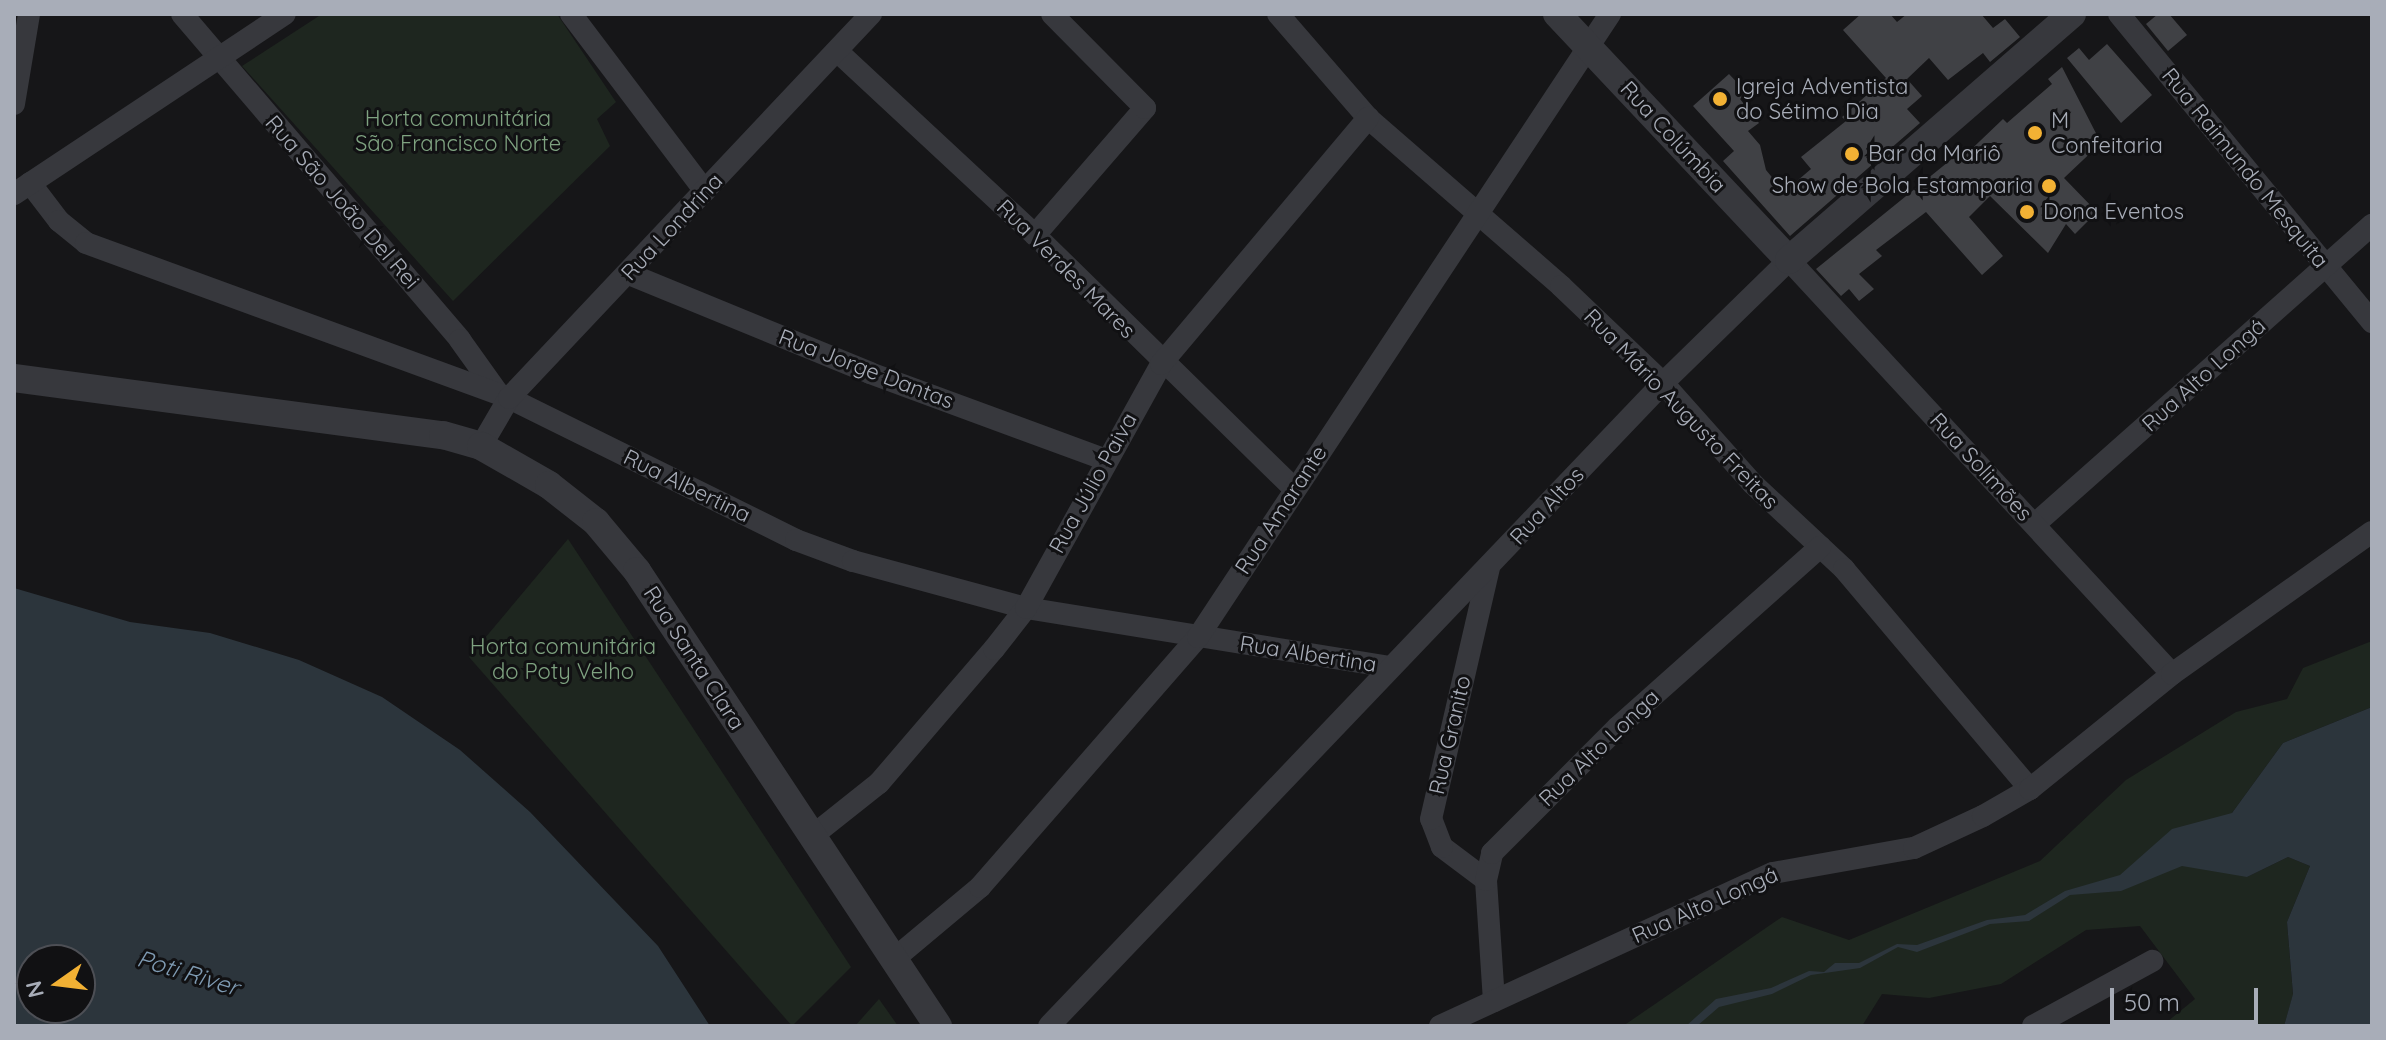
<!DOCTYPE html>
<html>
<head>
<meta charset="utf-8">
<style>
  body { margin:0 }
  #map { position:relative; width:2386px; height:1040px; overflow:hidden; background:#161618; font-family:Quicksand,sans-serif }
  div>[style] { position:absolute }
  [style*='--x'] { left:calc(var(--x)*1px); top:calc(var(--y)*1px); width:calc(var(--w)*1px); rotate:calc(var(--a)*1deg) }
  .green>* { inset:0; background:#1e261f }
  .water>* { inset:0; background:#2c353c }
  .building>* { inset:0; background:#404145 }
  .minor>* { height:22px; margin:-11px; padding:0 11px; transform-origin:11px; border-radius:11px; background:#37383d }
  .tertiary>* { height:28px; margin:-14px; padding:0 14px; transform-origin:14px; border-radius:14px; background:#37383d }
  .dots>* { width:22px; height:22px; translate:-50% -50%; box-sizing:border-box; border:4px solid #111113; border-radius:50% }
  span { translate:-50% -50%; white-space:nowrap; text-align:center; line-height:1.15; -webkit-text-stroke:6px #111113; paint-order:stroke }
  .poi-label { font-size:22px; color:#a8adb8 }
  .left { translate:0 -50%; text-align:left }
  .right { translate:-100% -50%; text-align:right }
  .park-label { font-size:22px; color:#7fa381 }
  .street-label { font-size:22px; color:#a8adb8 }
  .water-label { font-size:24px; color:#7f9bb3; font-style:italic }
  .frame { position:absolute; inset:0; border:16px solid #a8adb8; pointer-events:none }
  .north { position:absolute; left:16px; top:944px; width:80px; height:80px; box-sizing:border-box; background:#111113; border:2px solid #4d4f55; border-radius:50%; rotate:256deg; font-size:22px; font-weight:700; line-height:32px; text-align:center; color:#a8adb8 }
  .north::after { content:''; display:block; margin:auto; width:28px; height:36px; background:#f2b134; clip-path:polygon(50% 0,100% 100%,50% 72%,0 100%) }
  .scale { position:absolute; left:2110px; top:988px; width:148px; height:36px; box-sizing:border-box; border:4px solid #a8adb8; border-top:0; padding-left:10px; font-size:24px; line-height:28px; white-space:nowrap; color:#a8adb8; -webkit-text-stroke:6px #111113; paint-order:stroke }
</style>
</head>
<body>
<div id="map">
  <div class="green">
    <div style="clip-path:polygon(322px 14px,557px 14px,616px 102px,597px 119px,610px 146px,453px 301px,242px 66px)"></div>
    <div style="clip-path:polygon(568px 539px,851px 967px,792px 1026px,469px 657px)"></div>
    <div style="clip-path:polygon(2372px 641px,2372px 707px,2283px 743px,2232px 813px,2247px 877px,2288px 857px,2310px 866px,2287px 922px,2293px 995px,2284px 1026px,2162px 1026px,2195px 999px,2140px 926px,2086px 930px,2001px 984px,1929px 998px,1882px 994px,1862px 1026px,1623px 1026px,1782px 917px,1849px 940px,2040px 861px,2126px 780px,2236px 712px,2287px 699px,2303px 668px)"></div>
    <div style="clip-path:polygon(879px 999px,898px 1026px,855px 1026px)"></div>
  </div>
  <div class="water">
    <div style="clip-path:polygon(evenodd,14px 588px,130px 622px,210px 633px,299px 660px,382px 697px,460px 750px,530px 812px,658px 946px,710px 1026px,14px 1026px,14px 588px,32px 960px,80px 960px,80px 1008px,32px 1008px,32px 960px)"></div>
    <div style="clip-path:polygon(2372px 707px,2372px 1026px,2284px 1026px,2293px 994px,2287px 922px,2310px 866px,2288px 857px,2247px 877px,2182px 866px,2121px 891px,2070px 895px,2029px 921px,1990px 924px,1917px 952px,1898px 947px,1860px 968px,1811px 975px,1772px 994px,1719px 1007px,1697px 1026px,1686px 1026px,1716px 999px,1771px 988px,1809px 971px,1824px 972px,1835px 963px,1859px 963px,1897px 944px,1917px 945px,1987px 920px,2025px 915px,2065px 891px,2120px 875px,2172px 829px,2232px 813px,2283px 743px)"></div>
  </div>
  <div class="building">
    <div style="clip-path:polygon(1861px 14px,1890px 14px,1897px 22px,1907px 14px,1981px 14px,1993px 28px,2005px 19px,2020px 37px,1990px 62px,1983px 53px,1948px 80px,1929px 58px,1907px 79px,1922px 96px,1907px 109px,1920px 123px,1790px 236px,1723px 161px,1734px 151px,1693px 106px,1729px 74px,1747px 93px,1740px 99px,1759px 123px,1748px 131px,1760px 145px,1766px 170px,1784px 192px,1811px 169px,1801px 157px,1846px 121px,1842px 117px,1886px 78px,1843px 30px)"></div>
    <div style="clip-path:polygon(2158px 14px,2169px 14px,2187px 35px,2168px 51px,2146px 24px)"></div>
    <div style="clip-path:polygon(2107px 44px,2152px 95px,2121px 123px,2067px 58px,2079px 48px,2089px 60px)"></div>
    <div style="clip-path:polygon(2062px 67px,2101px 143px,2064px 178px,2097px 212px,2075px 234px,2066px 224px,2048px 253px,1990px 196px,1969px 217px,2003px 256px,1982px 275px,1926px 212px,1876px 250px,1882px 256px,1859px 274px,1874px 289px,1859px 301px,1849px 289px,1841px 296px,1816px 269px,1953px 158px,1958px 162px,2003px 119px,2007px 123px,2052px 84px,2048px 79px)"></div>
  </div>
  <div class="minor">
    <div style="--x:182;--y:14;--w:428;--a:49.5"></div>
    <div style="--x:460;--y:340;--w:65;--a:54.4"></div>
    <div style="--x:571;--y:14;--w:222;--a:52.9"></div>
    <div style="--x:1278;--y:14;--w:138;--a:49.1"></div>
    <div style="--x:1368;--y:118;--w:256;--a:41"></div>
    <div style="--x:1561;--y:286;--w:141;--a:43.6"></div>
    <div style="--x:1663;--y:383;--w:135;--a:48.3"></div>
    <div style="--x:1753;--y:484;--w:125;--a:43"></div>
    <div style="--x:1844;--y:569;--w:288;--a:49.8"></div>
    <div style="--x:2119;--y:14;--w:399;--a:50.6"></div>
    <div style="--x:837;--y:51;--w:270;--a:42.9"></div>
    <div style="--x:1035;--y:235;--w:363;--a:44.4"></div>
    <div style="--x:14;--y:104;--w:91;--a:-80.5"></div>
    <div style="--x:30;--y:183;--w:48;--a:52.7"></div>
    <div style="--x:59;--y:221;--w:35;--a:39"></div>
    <div style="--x:86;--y:243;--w:451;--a:20.1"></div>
    <div style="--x:509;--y:398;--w:320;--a:26.3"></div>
    <div style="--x:796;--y:540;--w:61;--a:20.2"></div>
    <div style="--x:853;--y:561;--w:179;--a:15.2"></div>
    <div style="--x:1026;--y:608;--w:369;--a:9.2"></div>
    <div style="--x:14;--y:194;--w:325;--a:-33.6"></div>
    <div style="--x:1035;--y:235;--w:168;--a:-49.1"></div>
    <div style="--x:1145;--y:108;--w:132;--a:-134.7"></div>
    <div style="--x:629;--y:274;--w:261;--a:22.3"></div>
    <div style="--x:870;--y:373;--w:249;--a:20.2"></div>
    <div style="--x:481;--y:446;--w:56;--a:-59.7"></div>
    <div style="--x:509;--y:398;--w:528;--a:-46.69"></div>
    <div style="--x:2035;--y:524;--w:451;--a:-41.6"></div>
    <div style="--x:811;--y:837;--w:87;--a:-38.5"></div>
    <div style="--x:879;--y:783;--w:177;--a:-49.4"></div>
    <div style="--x:994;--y:649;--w:52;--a:-52"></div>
    <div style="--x:1026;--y:608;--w:279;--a:-61"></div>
    <div style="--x:1161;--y:364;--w:322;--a:-49.9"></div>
    <div style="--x:1486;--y:880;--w:55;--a:-143.1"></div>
    <div style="--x:1442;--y:847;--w:30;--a:-111"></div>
    <div style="--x:1431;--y:819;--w:258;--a:-77"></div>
    <div style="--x:894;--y:959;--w:112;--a:-39.9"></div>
    <div style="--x:980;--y:887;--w:332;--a:-48.9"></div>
    <div style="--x:1198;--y:637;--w:747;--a:-56.52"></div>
    <div style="--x:1494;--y:1001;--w:121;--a:-93.8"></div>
    <div style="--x:1486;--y:880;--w:28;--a:-77"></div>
    <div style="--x:1492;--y:853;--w:178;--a:-45"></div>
    <div style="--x:1618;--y:727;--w:271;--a:-41.7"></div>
    <div style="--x:1049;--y:1026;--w:889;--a:-46.32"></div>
    <div style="--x:1663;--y:383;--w:176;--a:-44.3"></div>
    <div style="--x:1789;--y:260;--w:564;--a:47.23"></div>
    <div style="--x:1440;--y:1026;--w:366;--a:-24.7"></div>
    <div style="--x:1773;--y:873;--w:143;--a:-10.1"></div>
    <div style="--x:1914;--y:848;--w:76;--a:-24.9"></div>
    <div style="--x:1983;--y:816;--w:54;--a:-29.9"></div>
    <div style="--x:2030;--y:789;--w:183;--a:-39"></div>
    <div style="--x:2172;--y:674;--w:245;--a:-35.4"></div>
    <div style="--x:2033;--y:1026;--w:136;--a:-28.6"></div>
  </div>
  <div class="tertiary">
    <div style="--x:1557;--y:14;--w:338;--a:46.7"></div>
    <div style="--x:1789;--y:260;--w:375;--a:-41"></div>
    <div style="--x:14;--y:378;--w:433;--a:7.6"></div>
    <div style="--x:443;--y:435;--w:40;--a:16"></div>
    <div style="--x:481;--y:446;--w:78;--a:29.8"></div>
    <div style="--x:549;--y:485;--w:60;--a:38.2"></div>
    <div style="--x:596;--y:522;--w:64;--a:50.1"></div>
    <div style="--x:637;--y:571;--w:546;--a:56.51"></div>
  </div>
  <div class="dots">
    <div style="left:1720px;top:99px;background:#f2b134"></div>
    <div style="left:2035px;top:133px;background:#f2b134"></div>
    <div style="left:1852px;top:154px;background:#f2b134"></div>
    <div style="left:2049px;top:186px;background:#f2b134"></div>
    <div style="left:2027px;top:212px;background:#f2b134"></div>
  </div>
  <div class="poi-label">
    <span class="left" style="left:1736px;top:99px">Igreja Adventista<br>do Sétimo Dia</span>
    <span class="left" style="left:2051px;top:133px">M<br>Confeitaria</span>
    <span class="left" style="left:1868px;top:154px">Bar da Mariô</span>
    <span class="right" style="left:2033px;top:186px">Show de Bola Estamparia</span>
    <span class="left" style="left:2043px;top:212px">Dona Eventos</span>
  </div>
  <div class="park-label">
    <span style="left:458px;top:131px">Horta comunitária<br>São Francisco Norte</span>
    <span style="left:563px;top:659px">Horta comunitária<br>do Poty Velho</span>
  </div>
  <div class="street-label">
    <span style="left:1673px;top:137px;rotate:47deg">Rua Colúmbia</span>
    <span style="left:2245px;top:168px;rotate:51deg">Rua Raimundo Mesquita</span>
    <span style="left:342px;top:202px;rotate:49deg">Rua São João Del Rei</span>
    <span style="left:672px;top:227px;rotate:-47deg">Rua Londrina</span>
    <span style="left:1066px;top:269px;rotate:45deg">Rua Verdes Mares</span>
    <span style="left:866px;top:369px;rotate:21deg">Rua Jorge Dantas</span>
    <span style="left:2204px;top:375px;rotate:-42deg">Rua Alto Longá</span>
    <span style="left:1681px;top:409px;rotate:46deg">Rua Mário Augusto Freitas</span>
    <span style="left:1981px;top:467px;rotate:47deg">Rua Solimões</span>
    <span style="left:1093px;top:483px;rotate:-61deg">Rua Júlio Paiva</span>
    <span style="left:687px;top:486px;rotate:26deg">Rua Albertina</span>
    <span style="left:1547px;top:506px;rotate:-47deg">Rua Altos</span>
    <span style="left:1281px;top:510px;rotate:-57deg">Rua Amarante</span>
    <span style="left:1308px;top:654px;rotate:9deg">Rua Albertina</span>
    <span style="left:694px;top:658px;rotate:57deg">Rua Santa Clara</span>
    <span style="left:1450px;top:735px;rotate:-77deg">Rua Granito</span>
    <span style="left:1599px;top:748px;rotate:-44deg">Rua Alto Longa</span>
    <span style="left:1705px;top:905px;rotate:-24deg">Rua Alto Longá</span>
  </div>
  <div class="water-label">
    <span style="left:188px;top:973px;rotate:17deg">Poti River</span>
  </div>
  <div class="frame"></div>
  <div class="north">N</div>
  <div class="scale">50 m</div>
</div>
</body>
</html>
